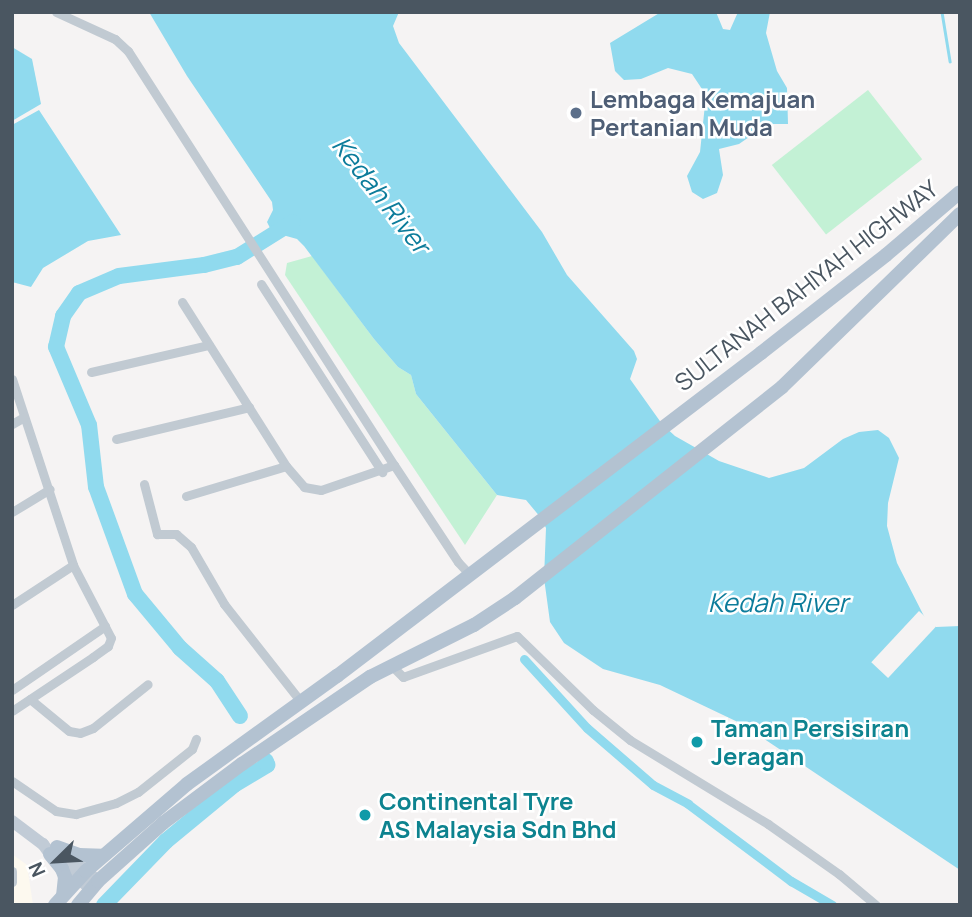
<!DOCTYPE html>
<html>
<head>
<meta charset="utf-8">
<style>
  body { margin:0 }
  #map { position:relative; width:972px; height:917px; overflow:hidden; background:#f5f3f3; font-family:Manrope,sans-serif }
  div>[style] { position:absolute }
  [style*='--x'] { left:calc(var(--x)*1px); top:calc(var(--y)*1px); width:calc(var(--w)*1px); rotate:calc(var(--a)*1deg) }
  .commercial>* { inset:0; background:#fdf9ef }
  .green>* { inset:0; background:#c3f1d5; transform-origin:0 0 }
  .water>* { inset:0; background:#90daee }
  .pier>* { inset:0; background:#f5f3f3; transform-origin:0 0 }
  .stream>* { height:2.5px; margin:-1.25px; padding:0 1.25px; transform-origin:1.25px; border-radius:1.25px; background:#90daee }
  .canal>* { height:9px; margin:-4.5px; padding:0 4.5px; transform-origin:4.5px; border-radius:4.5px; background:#90daee }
  .river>* { height:16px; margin:-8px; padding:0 8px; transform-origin:8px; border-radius:8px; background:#90daee }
  .street>* { height:9px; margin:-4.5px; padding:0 4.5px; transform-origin:4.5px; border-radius:4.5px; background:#c1cad2 }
  .secondary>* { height:12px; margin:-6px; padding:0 6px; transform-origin:6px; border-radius:6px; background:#c1cbd6 }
  .primary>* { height:14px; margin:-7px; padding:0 7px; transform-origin:7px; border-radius:7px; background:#b3c2d1 }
  .dots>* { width:19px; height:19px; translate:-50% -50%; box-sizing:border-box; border:4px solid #fff; border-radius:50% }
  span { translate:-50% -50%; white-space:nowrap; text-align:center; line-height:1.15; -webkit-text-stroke:5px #fff; paint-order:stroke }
  .service-label { font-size:24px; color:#4e5e75; font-weight:700 }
  .left { translate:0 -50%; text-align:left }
  .street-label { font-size:24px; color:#4a5661 }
  .culture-label { font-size:24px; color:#0d838f; font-weight:700 }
  .water-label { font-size:26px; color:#0c7c9b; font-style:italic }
  .frame { position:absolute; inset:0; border:14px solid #4a5661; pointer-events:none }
  .north { position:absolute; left:21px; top:826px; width:70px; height:70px; -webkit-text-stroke:5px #fff; paint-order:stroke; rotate:246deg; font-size:19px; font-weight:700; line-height:28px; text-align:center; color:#4a5661 }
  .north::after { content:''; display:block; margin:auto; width:24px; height:32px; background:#4a5661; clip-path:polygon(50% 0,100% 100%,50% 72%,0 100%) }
</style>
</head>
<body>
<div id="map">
  <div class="commercial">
    <div style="clip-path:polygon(12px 854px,27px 865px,33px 905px,12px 905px)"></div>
  </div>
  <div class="green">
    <div style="left:868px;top:90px;width:88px;height:122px;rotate:52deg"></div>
    <div style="clip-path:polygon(312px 256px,374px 339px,398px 367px,411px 375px,416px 394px,497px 495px,465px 545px,285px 275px,287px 263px)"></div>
  </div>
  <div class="water">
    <div style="clip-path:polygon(149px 12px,399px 12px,393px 26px,399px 43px,542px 232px,567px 275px,634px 351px,637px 359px,630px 379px,662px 424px,675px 436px,719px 461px,769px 478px,804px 468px,843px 439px,859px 432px,878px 430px,889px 438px,899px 458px,888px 503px,887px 526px,897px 563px,927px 622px,936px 627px,960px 626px,960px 870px,742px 724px,660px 685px,603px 669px,564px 643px,550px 622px,544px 578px,546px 528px,541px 518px,526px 500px,497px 495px,416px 394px,411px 375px,398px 367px,374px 339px,304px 246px,297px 239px,272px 232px,267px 222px,273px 210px,272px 202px,187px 76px)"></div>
    <div style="clip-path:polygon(661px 12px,716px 12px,723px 29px,730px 30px,738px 12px,770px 12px,766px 33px,777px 71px,787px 88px,788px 124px,768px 124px,739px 144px,719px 149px,723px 175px,717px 193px,703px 199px,692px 192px,687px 176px,700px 152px,706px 95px,692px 74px,668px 68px,641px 79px,624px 80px,615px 71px,610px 43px)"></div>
    <div style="clip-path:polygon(12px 47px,32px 59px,41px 104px,12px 121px)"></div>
    <div style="clip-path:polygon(39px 110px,121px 235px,88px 241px,43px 268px,31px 287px,12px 282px,12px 125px)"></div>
  </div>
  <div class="pier">
    <div style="left:919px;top:611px;width:23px;height:70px;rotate:43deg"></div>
  </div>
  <div class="stream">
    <div style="--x:942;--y:12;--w:50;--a:80.7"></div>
  </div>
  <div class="canal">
    <div style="--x:524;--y:659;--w:93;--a:47.6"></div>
    <div style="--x:587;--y:728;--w:87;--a:40.8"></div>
    <div style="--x:653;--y:785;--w:40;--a:28"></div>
    <div style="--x:688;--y:804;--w:129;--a:36.8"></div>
    <div style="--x:791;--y:881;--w:48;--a:30.3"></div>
  </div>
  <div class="river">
    <div style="--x:240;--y:716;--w:42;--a:-123.3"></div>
    <div style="--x:217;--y:681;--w:50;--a:-138.3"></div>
    <div style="--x:180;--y:648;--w:70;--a:-129.8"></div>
    <div style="--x:135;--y:594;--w:114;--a:-110"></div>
    <div style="--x:96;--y:487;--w:62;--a:-96.4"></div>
    <div style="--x:89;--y:425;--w:85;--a:-112.9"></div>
    <div style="--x:56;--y:347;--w:32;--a:-77"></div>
    <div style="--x:63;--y:316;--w:28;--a:-55"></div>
    <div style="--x:79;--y:293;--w:43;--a:-23"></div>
    <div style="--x:119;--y:276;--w:86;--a:-7.4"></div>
    <div style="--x:204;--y:265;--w:34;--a:-14"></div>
    <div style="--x:237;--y:257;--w:66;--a:-32"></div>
    <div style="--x:104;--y:905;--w:89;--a:-45.9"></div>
    <div style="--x:166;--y:841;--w:88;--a:-39.5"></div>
    <div style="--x:234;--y:785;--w:39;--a:-31"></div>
    <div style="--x:267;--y:765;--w:4;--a:-104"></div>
  </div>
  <div class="street">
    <div style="--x:56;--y:12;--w:65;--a:24.6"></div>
    <div style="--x:115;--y:39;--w:18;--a:43"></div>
    <div style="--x:128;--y:51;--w:492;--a:57.3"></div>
    <div style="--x:394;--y:465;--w:116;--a:56.6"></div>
    <div style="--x:458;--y:562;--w:18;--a:47"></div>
    <div style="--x:261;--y:284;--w:224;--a:57.2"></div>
    <div style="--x:182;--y:302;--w:194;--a:57.6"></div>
    <div style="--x:286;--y:466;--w:28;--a:49"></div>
    <div style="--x:304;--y:487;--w:17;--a:10"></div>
    <div style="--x:321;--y:490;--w:77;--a:-18.9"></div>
    <div style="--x:91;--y:372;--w:121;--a:-12.9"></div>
    <div style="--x:12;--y:379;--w:196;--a:71.8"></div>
    <div style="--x:73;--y:565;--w:82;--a:62.5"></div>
    <div style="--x:111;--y:638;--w:9;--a:111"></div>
    <div style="--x:108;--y:646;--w:19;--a:144"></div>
    <div style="--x:93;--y:657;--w:97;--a:146.3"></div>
    <div style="--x:12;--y:424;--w:14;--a:-30"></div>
    <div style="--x:116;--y:439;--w:137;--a:-13.5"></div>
    <div style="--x:144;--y:484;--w:52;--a:75.4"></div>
    <div style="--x:157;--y:534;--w:19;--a:0"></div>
    <div style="--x:176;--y:534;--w:20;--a:41"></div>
    <div style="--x:191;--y:547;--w:66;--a:59.9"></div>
    <div style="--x:224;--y:604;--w:125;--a:51.8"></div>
    <div style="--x:186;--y:496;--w:104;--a:-16.7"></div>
    <div style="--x:12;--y:512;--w:44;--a:-31.2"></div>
    <div style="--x:12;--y:605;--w:73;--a:-33.3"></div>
    <div style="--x:391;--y:665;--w:17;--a:45"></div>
    <div style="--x:403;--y:677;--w:121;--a:-19.8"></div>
    <div style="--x:517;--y:636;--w:106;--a:44.2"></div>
    <div style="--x:593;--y:710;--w:48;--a:39"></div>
    <div style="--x:630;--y:740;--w:162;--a:31.3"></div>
    <div style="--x:768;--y:824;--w:87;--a:35.2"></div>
    <div style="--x:839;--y:874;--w:48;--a:40"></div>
    <div style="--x:12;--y:690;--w:113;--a:-34.5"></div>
    <div style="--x:30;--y:699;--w:50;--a:39.4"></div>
    <div style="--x:69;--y:731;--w:11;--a:10"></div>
    <div style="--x:80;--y:733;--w:14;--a:-21"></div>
    <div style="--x:93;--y:728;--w:70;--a:-38.7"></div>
    <div style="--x:12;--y:781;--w:53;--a:34.3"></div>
    <div style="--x:56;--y:811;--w:20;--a:9"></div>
    <div style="--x:76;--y:814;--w:41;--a:-15.4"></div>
    <div style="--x:116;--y:803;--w:25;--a:-27"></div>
    <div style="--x:138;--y:792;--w:69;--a:-38.5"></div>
    <div style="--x:192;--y:749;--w:11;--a:-68"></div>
    <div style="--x:12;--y:871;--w:11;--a:90"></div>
  </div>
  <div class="secondary">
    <div style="--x:12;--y:821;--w:39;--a:37"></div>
    <div style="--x:43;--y:844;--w:12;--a:55"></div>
    <div style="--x:50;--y:854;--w:48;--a:40.7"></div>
    <div style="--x:60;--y:850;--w:49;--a:39.2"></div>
  </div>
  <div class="primary">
    <div style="--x:57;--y:847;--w:23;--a:20"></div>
    <div style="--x:79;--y:855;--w:23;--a:2"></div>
    <div style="--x:50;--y:854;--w:19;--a:51"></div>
    <div style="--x:62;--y:869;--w:9;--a:69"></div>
    <div style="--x:65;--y:877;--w:18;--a:96"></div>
    <div style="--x:55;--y:905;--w:46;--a:-47.6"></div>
    <div style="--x:86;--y:871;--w:133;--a:-40.7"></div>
    <div style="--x:187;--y:784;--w:185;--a:-35.8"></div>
    <div style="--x:337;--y:676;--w:533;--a:-37.3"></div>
    <div style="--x:761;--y:353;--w:159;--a:-38.1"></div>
    <div style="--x:886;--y:255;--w:97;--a:-40.4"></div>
    <div style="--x:78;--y:905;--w:31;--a:-50"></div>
    <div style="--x:98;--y:881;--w:87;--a:-41.7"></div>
    <div style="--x:163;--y:823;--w:99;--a:-36.8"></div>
    <div style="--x:242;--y:764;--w:155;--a:-34.2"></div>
    <div style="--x:370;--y:677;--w:116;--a:-26.6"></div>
    <div style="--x:474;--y:625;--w:49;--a:-33.4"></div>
    <div style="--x:515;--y:598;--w:340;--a:-38.3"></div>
    <div style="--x:782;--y:387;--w:248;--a:-44.2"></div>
  </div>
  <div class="dots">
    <div style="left:576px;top:113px;background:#5c6f8a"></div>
    <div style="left:697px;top:742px;background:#0f9aa8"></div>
    <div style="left:365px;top:815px;background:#0f9aa8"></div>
  </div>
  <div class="service-label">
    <span class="left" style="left:590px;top:113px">Lembaga Kemajuan<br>Pertanian Muda</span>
  </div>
  <div class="street-label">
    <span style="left:806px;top:285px;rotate:-38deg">SULTANAH BAHIYAH HIGHWAY</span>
  </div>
  <div class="culture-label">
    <span class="left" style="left:711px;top:742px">Taman Persisiran<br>Jeragan</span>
    <span class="left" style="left:379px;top:815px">Continental Tyre<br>AS Malaysia Sdn Bhd</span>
  </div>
  <div class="water-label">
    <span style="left:381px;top:195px;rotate:52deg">Kedah River</span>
    <span style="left:778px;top:603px">Kedah River</span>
  </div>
  <div class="frame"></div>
  <div class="north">N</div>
</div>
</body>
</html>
